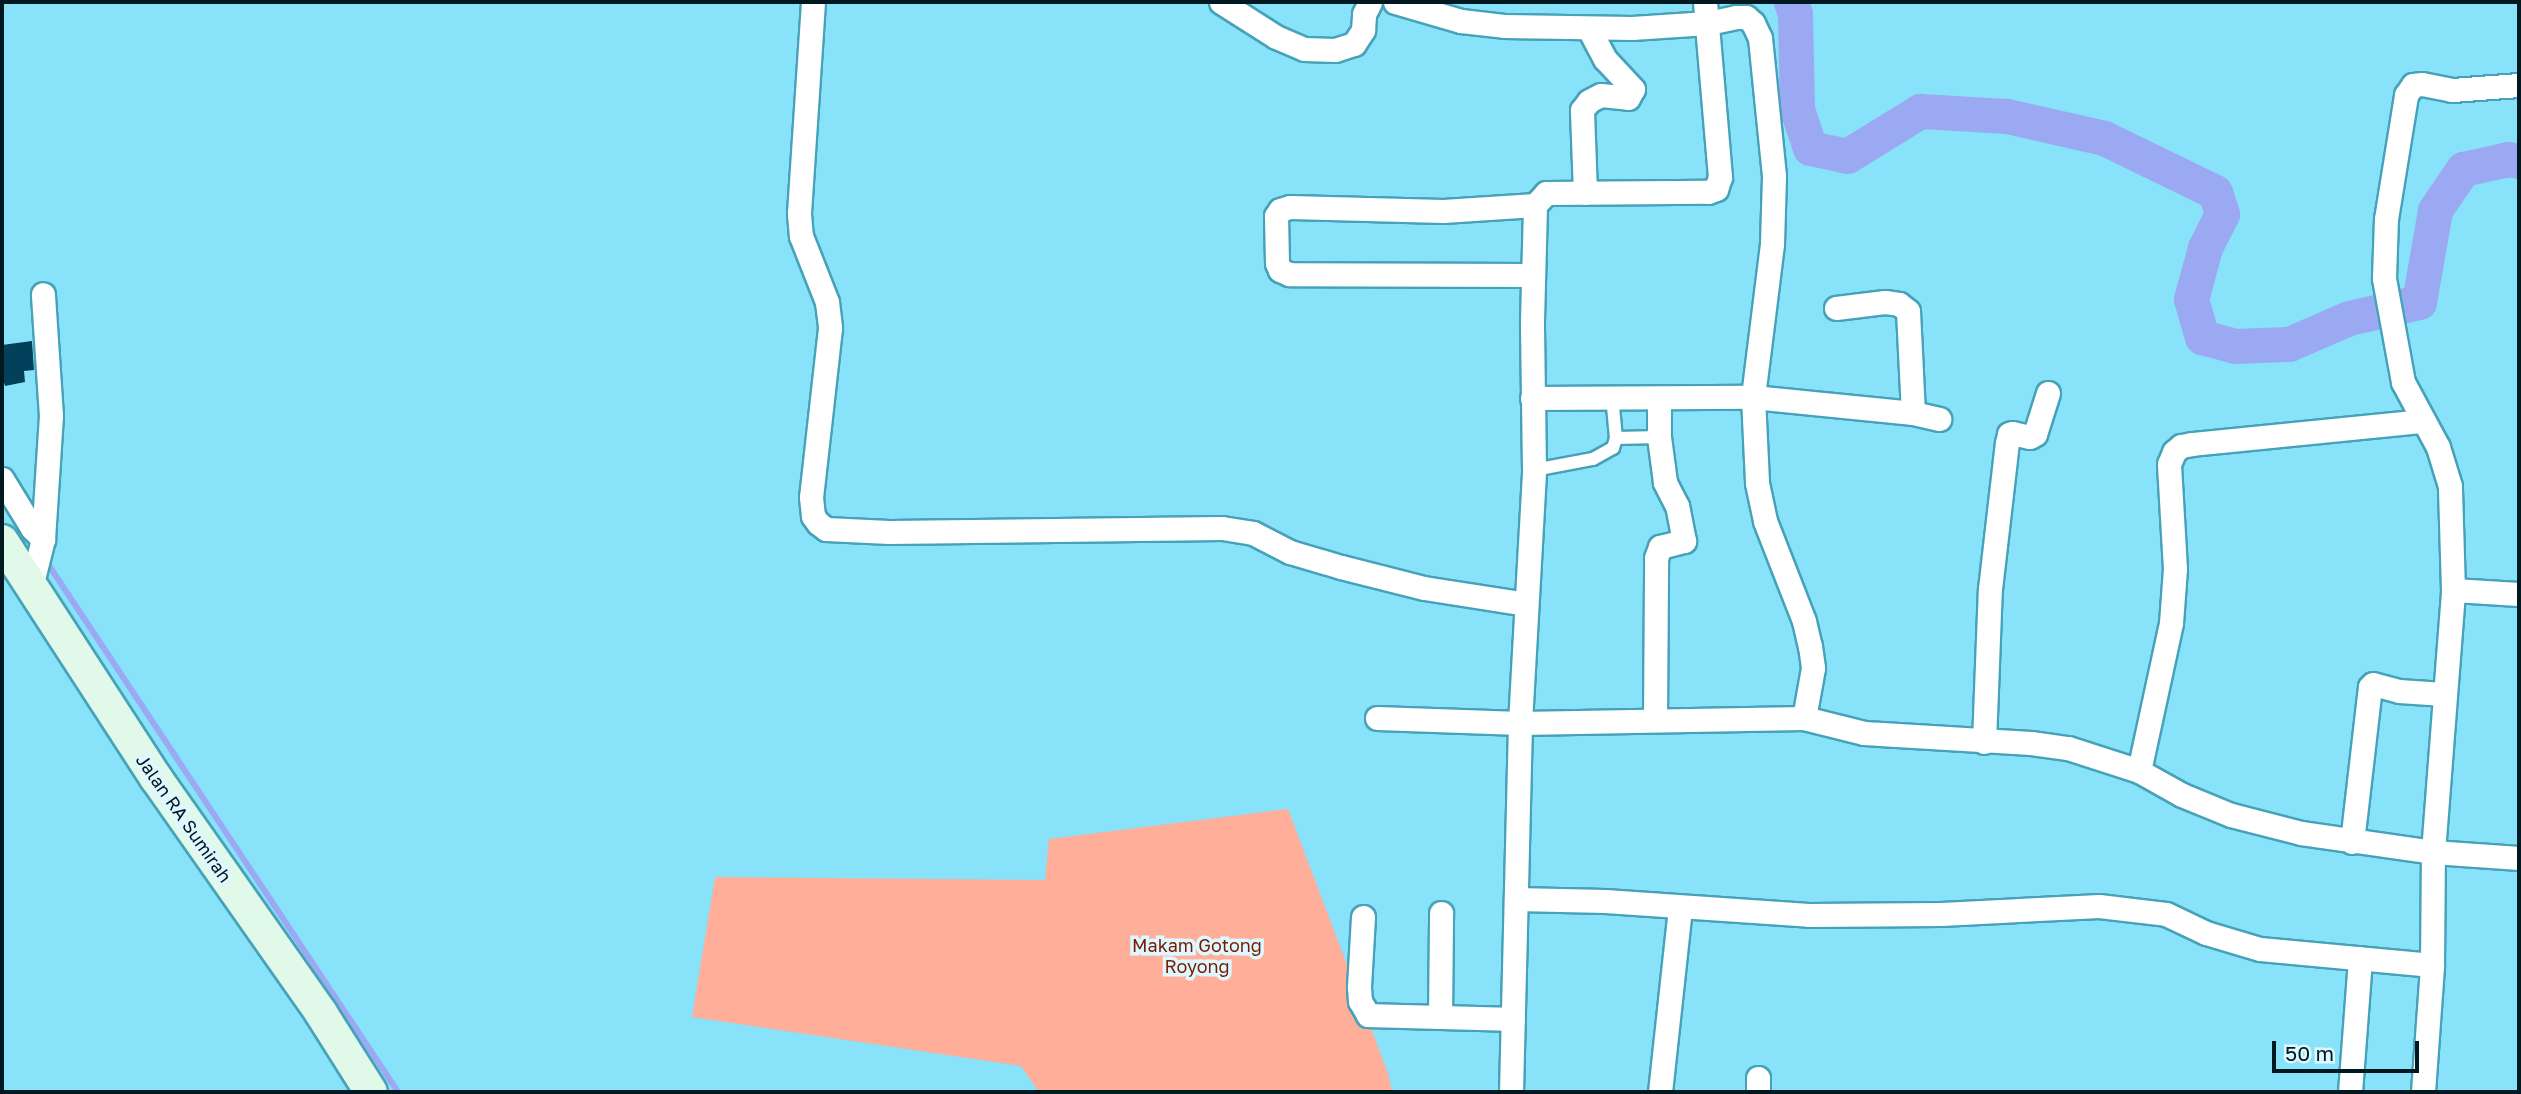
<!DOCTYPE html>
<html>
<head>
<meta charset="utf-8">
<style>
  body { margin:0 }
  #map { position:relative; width:2521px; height:1094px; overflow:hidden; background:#88e2f9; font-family:"Golos Text",sans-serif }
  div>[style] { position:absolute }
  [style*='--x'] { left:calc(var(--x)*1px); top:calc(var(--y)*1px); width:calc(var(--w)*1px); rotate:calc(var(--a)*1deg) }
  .green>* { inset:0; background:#feae99 }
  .stream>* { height:6px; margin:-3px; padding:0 3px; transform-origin:3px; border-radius:3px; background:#9ba9f3 }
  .river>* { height:35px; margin:-17.5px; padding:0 17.5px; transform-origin:17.5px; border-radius:17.5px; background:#9ba9f3 }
  .building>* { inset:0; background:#03405c }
  .roads { filter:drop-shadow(2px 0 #46a2b8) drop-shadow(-2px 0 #46a2b8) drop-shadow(0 2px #46a2b8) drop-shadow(0 -2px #46a2b8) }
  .lane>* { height:12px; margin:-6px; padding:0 6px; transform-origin:6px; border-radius:6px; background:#fff }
  .street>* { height:23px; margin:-11.5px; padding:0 11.5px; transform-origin:11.5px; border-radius:11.5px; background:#fff }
  .secondary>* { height:32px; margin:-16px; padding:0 16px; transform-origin:16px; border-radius:16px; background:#e0f9e9 }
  span { translate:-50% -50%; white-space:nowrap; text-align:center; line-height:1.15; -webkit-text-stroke:7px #dff8ff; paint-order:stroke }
  .street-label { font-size:18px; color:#00181f }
  .park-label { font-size:18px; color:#781c00 }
  .frame { position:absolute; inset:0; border:4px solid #00181f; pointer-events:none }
  .scale { position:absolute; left:2272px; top:1041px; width:147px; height:32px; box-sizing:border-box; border:4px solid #00181f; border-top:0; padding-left:9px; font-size:21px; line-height:24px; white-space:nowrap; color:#00181f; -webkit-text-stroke:5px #dff8ff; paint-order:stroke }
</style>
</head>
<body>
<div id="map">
  <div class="green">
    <div style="clip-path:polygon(1288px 809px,1388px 1073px,1392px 1092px,1039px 1092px,1021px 1066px,692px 1017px,715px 877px,1045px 880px,1049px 839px)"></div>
  </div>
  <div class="stream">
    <div style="--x:44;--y:558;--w:641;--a:56.46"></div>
  </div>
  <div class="river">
    <div style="--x:1791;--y:2;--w:13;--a:72"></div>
    <div style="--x:1795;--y:14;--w:95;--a:88.8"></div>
    <div style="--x:1797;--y:109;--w:41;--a:71.6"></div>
    <div style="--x:1810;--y:148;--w:38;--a:12"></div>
    <div style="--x:1847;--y:156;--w:86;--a:-31.7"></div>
    <div style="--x:1920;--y:111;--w:87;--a:3.3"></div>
    <div style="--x:2007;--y:116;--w:99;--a:12.8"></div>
    <div style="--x:2104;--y:138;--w:123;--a:25.9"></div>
    <div style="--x:2215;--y:192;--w:23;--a:72"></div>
    <div style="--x:2222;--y:214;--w:38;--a:117"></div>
    <div style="--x:2205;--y:248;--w:53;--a:105.4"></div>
    <div style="--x:2191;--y:299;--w:40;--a:74"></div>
    <div style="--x:2202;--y:337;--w:34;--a:15"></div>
    <div style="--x:2235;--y:346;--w:54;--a:-2.1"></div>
    <div style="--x:2289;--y:344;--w:65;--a:-23.4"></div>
    <div style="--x:2349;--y:318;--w:72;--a:-12.9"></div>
    <div style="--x:2419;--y:302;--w:93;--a:-80.1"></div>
    <div style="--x:2435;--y:210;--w:50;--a:-55.7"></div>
    <div style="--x:2463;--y:169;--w:46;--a:-12.5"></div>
    <div style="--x:2508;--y:159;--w:11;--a:10"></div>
  </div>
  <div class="building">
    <div style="clip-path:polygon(32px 341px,34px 370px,24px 371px,25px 382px,5px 386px,2px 375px,2px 345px)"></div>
  </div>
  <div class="roads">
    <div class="lane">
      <div style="--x:1612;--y:396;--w:42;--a:84.6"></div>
      <div style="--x:1534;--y:470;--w:60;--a:-10.6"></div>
      <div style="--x:1593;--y:459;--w:23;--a:-29"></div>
      <div style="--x:1613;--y:448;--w:10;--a:-73"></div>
      <div style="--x:1616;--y:438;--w:43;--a:-1.3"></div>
    </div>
    <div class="street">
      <div style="--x:813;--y:2;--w:212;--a:93.8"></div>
      <div style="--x:799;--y:214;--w:22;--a:85"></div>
      <div style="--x:801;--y:236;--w:71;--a:68.5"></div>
      <div style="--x:827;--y:302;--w:26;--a:83"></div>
      <div style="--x:830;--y:328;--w:170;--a:96.4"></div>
      <div style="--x:811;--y:497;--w:19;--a:84"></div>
      <div style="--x:813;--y:516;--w:9;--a:54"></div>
      <div style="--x:818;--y:523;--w:10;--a:37"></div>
      <div style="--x:826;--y:529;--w:63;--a:2.7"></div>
      <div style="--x:889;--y:532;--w:333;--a:-0.7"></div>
      <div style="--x:1222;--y:528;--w:31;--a:9"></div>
      <div style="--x:1253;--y:533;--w:42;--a:27.2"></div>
      <div style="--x:1290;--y:552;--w:53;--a:16.4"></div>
      <div style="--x:1341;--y:567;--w:86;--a:14.2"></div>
      <div style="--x:1424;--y:588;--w:103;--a:8.9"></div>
      <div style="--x:1221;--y:2;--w:65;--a:32.5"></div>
      <div style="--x:1276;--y:37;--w:30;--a:23"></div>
      <div style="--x:1304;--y:49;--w:31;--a:2"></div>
      <div style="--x:1335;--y:50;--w:20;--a:-18"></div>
      <div style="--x:1354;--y:44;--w:17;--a:-57"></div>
      <div style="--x:1363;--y:30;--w:16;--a:-86"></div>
      <div style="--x:1364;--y:14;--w:13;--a:-63"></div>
      <div style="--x:1395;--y:2;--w:69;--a:16.1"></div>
      <div style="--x:1461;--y:21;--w:43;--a:6.6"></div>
      <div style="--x:1504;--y:26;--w:128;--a:0.9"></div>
      <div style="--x:1632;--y:28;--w:76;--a:-3.8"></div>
      <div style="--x:1708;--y:23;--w:29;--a:-12"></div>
      <div style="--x:1736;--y:17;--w:10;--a:0"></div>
      <div style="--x:1746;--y:17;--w:9;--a:41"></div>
      <div style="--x:1753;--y:23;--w:17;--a:65"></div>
      <div style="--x:1760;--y:38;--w:139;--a:84.2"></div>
      <div style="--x:1774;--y:176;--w:68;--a:91.7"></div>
      <div style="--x:1772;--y:244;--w:154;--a:97.1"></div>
      <div style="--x:1753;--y:397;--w:86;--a:87.3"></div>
      <div style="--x:1757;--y:483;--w:39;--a:78"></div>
      <div style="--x:1765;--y:521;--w:107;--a:68.7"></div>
      <div style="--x:1804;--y:621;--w:26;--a:77"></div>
      <div style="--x:1810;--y:646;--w:22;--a:82"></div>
      <div style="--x:1813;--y:668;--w:51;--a:100.2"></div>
      <div style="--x:1585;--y:193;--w:83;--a:-92.1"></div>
      <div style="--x:1582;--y:110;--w:11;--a:-52"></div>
      <div style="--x:1589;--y:101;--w:13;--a:-27"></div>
      <div style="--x:1601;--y:95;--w:27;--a:6"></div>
      <div style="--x:1628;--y:98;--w:10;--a:-61"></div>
      <div style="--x:1633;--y:89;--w:41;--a:-133"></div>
      <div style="--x:1605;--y:59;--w:34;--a:-118"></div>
      <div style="--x:1533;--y:275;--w:244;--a:-179.8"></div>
      <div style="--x:1289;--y:274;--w:10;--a:-156"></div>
      <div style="--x:1280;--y:270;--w:8;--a:-113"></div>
      <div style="--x:1277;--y:263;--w:47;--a:-91.2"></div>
      <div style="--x:1276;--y:216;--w:7;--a:-56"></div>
      <div style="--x:1280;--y:210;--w:10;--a:-17"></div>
      <div style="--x:1290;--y:207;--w:153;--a:1.5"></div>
      <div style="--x:1443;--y:211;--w:92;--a:-3.7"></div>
      <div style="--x:1836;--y:308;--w:49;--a:-7"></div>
      <div style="--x:1885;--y:302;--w:14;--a:8"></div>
      <div style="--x:1899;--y:304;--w:11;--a:38"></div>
      <div style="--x:1908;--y:311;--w:102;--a:87.2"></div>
      <div style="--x:1532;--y:398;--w:221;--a:-0.3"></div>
      <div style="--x:1753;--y:397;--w:161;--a:5.7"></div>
      <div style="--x:1913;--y:413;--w:27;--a:13"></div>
      <div style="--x:2;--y:479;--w:57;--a:58.5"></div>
      <div style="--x:32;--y:528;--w:16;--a:45"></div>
      <div style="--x:31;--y:587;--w:49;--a:-76"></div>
      <div style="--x:43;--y:539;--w:123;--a:-86.3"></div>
      <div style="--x:51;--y:416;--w:122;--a:-93.8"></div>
      <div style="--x:2453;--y:590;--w:66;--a:3.5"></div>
      <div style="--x:1377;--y:718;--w:143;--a:2"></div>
      <div style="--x:1520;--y:723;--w:284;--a:-1"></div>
      <div style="--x:1804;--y:718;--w:62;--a:14"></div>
      <div style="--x:1864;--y:733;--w:167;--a:3.4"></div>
      <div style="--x:2031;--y:743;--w:37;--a:8"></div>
      <div style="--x:2068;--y:748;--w:75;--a:17.9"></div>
      <div style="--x:2139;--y:771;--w:49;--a:29.2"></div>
      <div style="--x:2182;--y:795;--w:53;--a:22.2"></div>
      <div style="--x:2231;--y:815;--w:72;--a:14.4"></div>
      <div style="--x:2301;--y:833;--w:133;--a:8.2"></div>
      <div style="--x:2433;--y:852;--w:86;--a:4"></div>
      <div style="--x:1655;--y:720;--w:162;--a:-89.6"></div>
      <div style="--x:1656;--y:558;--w:12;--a:-70"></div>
      <div style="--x:1660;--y:547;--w:25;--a:-14"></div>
      <div style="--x:1684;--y:541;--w:36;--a:-101"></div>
      <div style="--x:1677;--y:506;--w:27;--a:-117"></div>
      <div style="--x:1665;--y:482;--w:45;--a:-97.6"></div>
      <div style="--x:1659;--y:437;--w:39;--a:-90"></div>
      <div style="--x:1984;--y:742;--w:153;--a:-87.8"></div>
      <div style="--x:1990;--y:589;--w:147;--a:-83.4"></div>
      <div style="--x:2007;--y:443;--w:9;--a:-77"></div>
      <div style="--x:2009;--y:434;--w:3;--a:-18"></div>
      <div style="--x:2012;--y:433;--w:18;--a:13"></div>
      <div style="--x:2030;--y:437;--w:6;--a:-31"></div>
      <div style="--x:2035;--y:434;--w:43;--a:-72.4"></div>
      <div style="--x:2139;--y:771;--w:151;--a:-77.8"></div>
      <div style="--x:2171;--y:623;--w:54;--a:-85.8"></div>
      <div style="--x:2175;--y:569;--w:105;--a:-93.3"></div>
      <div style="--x:2169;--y:464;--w:13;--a:-67"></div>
      <div style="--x:2174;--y:452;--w:9;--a:-41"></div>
      <div style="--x:2181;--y:446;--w:11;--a:-10"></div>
      <div style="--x:2192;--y:444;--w:231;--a:-5.7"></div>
      <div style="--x:2352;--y:842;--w:156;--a:-83.4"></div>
      <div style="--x:2370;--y:687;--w:4;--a:-45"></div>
      <div style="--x:2373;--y:684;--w:27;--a:15"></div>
      <div style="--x:2399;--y:691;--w:45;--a:3.8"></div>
      <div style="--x:1516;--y:899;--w:89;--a:1.3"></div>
      <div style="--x:1605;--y:901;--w:204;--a:3.9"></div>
      <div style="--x:1809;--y:915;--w:132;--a:-0.4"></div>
      <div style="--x:1941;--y:914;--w:158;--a:-2.9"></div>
      <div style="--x:2099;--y:906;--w:67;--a:6.8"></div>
      <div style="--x:2166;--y:914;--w:44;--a:25.4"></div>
      <div style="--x:2206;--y:933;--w:56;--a:16.5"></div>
      <div style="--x:2260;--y:949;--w:173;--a:5.3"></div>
      <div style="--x:1363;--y:917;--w:70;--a:93.3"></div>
      <div style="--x:1359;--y:987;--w:14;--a:86"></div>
      <div style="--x:1360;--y:1001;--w:16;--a:60"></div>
      <div style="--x:1368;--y:1015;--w:145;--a:1.6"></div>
      <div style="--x:1440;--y:1017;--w:104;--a:-89.4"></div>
      <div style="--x:1511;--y:1092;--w:369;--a:-88.6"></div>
      <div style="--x:1520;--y:723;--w:253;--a:-86.8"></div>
      <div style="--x:1534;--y:470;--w:149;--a:-90.8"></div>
      <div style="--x:1532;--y:321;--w:116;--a:-88.5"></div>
      <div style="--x:1535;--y:205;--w:16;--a:-47"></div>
      <div style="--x:1546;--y:193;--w:162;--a:-0.4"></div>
      <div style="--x:1708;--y:192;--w:9;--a:-21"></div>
      <div style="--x:1716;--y:189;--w:13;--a:-72"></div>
      <div style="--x:1720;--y:177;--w:176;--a:-94.9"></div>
      <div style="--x:1660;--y:1092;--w:186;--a:-83.8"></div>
      <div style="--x:1758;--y:1092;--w:14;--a:-90"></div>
      <div style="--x:2350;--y:1092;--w:134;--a:-85.7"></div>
      <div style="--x:2423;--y:1092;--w:127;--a:-85.9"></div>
      <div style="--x:2432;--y:965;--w:113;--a:-89.5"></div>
      <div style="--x:2433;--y:852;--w:263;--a:-85.6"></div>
      <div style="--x:2453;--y:590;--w:104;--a:-91.7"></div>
      <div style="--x:2450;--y:486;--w:41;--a:-107.1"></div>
      <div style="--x:2438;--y:447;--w:74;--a:-118.3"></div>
      <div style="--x:2403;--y:382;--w:106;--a:-100.4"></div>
      <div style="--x:2384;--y:278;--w:59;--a:-88.1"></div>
      <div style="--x:2386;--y:219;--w:126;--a:-80.8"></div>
      <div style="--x:2406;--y:95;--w:12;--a:-55"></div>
      <div style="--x:2413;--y:85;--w:9;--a:-6"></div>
      <div style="--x:2422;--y:84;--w:31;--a:11"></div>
      <div style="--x:2452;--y:90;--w:67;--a:-4.3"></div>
    </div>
    <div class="secondary">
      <div style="--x:2;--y:541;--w:283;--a:57"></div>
      <div style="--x:156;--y:778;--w:287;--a:54.9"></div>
      <div style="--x:321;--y:1013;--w:93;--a:57.7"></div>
    </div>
  </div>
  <div class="street-label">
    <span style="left:184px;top:818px;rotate:55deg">Jalan RA Sumirah</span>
  </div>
  <div class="park-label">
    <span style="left:1197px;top:956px">Makam Gotong<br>Royong</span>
  </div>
  <div class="frame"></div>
  <div class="scale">50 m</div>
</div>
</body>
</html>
